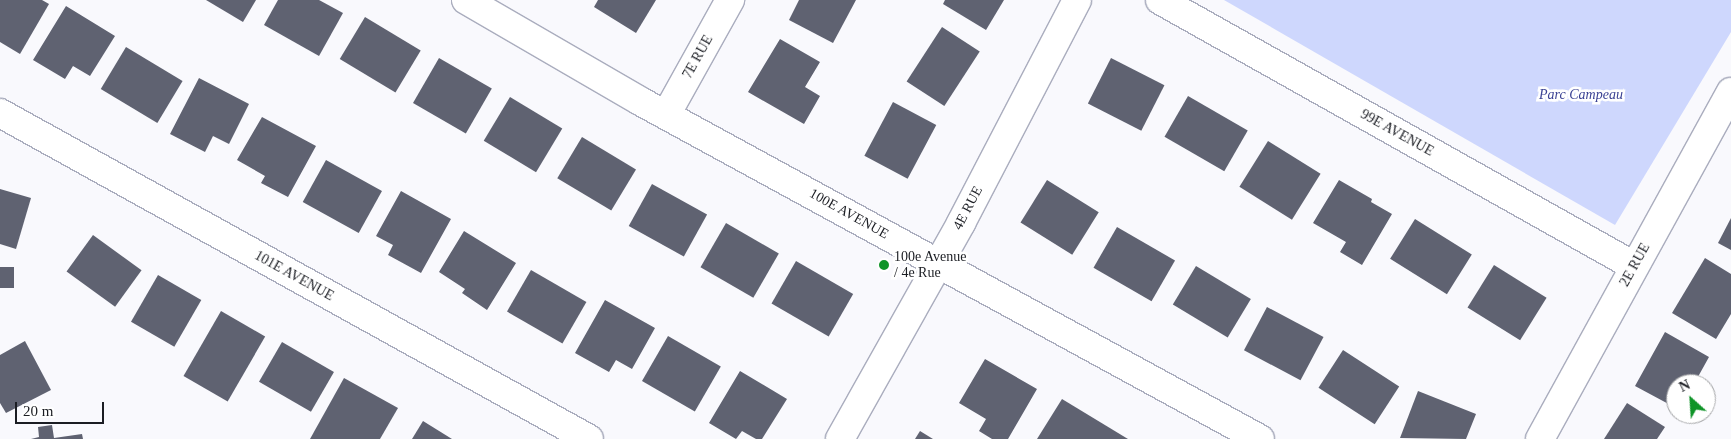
<!DOCTYPE html>
<html>
<head>
<meta charset="utf-8">
<style>
  body { margin:0 }
  #map { position:relative; width:1731px; height:439px; overflow:hidden; background:#f9f9fd; font-family:Georgia,serif }
  div>[style] { position:absolute }
  [style*='--x'] { left:calc(var(--x)*1px); top:calc(var(--y)*1px); width:calc(var(--w)*1px); rotate:calc(var(--a)*1deg) }
  .green>* { inset:0; background:#ced7fd }
  .building>* { inset:0; background:#5f6271; transform-origin:0 0 }
  .roads { filter:drop-shadow(1px 0 #aaadbe) drop-shadow(-1px 0 #aaadbe) drop-shadow(0 1px #aaadbe) drop-shadow(0 -1px #aaadbe) }
  .minor>* { height:28px; margin:-14px; padding:0 14px; transform-origin:14px; border-radius:14px; background:#fff }
  .tertiary>* { height:28px; margin:-14px; padding:0 14px; transform-origin:14px; border-radius:14px; background:#fff }
  .dots>* { width:14px; height:14px; translate:-50% -50%; box-sizing:border-box; border:2px solid #fff; border-radius:50% }
  span { translate:-50% -50%; white-space:nowrap; text-align:center; line-height:1.15; -webkit-text-stroke:5px #fff; paint-order:stroke }
  .street-label { font-size:14px; color:#1b1d23 }
  .park-label { font-size:14px; color:#3b4294; font-style:italic }
  .poi-label { font-size:14px; color:#1b1d23 }
  .left { translate:0 -50%; text-align:left }
  .north { position:absolute; left:1666px; top:374px; width:50px; height:50px; box-sizing:border-box; background:#fff; border:1px solid #a4a5a7; border-radius:50%; rotate:334deg; font-size:14px; font-weight:700; line-height:20px; text-align:center; color:#1b1d23 }
  .north::after { content:''; display:block; margin:auto; width:18px; height:22px; background:#0f9428; clip-path:polygon(50% 0,100% 100%,50% 72%,0 100%) }
  .scale { position:absolute; left:15px; top:402px; width:89px; height:22px; box-sizing:border-box; border:2px solid #1b1d23; border-top:0; padding-left:6px; font-size:15px; line-height:18px; white-space:nowrap; color:#1b1d23; -webkit-text-stroke:4px #fff; paint-order:stroke }
</style>
</head>
<body>
<div id="map">
  <div class="green">
    <div style="clip-path:polygon(1224px 0,1731px 0,1731px 32px,1615px 225px)"></div>
  </div>
  <div class="building">
    <div style="clip-path:polygon(0 0,42px 0,49px 4px,20px 54px,0 42px)"></div>
    <div style="clip-path:polygon(206px 0,256px 0,243px 22px)"></div>
    <div style="clip-path:polygon(278px 0,319px 0,343px 13px,319px 56px,264px 25px)"></div>
    <div style="clip-path:polygon(598px 0,656px 0,636px 33px,594px 7px)"></div>
    <div style="clip-path:polygon(799px 0,856px 0,833px 43px,789px 20px)"></div>
    <div style="clip-path:polygon(945px 0,1004px 0,986px 30px,943px 4px)"></div>
    <div style="clip-path:polygon(66px 6px,115px 36px,90px 76px,73px 66px,65px 79px,33px 60px)"></div>
    <div style="left:365px;top:17px;width:65px;height:49px;rotate:31deg"></div>
    <div style="left:942px;top:27px;width:45px;height:65px;rotate:33deg"></div>
    <div style="clip-path:polygon(780px 39px,820px 62px,805px 87px,820px 96px,804px 124px,748px 92px)"></div>
    <div style="left:126px;top:47px;width:66px;height:49px;rotate:31deg"></div>
    <div style="left:439px;top:58px;width:61px;height:52px;rotate:30deg"></div>
    <div style="left:1111px;top:58px;width:60px;height:51px;rotate:27deg"></div>
    <div style="clip-path:polygon(199px 78px,249px 104px,229px 144px,213px 136px,205px 152px,170px 134px)"></div>
    <div style="left:1188px;top:96px;width:69px;height:47px;rotate:30deg"></div>
    <div style="left:510px;top:97px;width:61px;height:51px;rotate:31deg"></div>
    <div style="left:893px;top:102px;width:49px;height:61px;rotate:28deg"></div>
    <div style="clip-path:polygon(262px 117px,316px 146px,288px 197px,261px 183px,265px 176px,237px 160px)"></div>
    <div style="left:582px;top:137px;width:63px;height:48px;rotate:31deg"></div>
    <div style="left:1268px;top:141px;width:62px;height:54px;rotate:32deg"></div>
    <div style="left:326px;top:160px;width:64px;height:48px;rotate:29deg"></div>
    <div style="left:1047px;top:180px;width:61px;height:50px;rotate:32deg"></div>
    <div style="clip-path:polygon(1339px 180px,1372px 199px,1371px 202px,1392px 214px,1362px 265px,1340px 252px,1346px 242px,1313px 223px)"></div>
    <div style="left:652px;top:184px;width:63px;height:48px;rotate:29deg"></div>
    <div style="clip-path:polygon(0 189px,31px 198px,16px 249px,0 244px)"></div>
    <div style="clip-path:polygon(401px 191px,451px 219px,421px 273px,388px 255px,393px 245px,376px 236px)"></div>
    <div style="clip-path:polygon(1731px 218px,1731px 250px,1718px 243px)"></div>
    <div style="left:1415px;top:219px;width:67px;height:47px;rotate:32deg"></div>
    <div style="left:726px;top:223px;width:61px;height:51px;rotate:30deg"></div>
    <div style="left:1117px;top:227px;width:67px;height:47px;rotate:30deg"></div>
    <div style="clip-path:polygon(464px 231px,516px 263px,487px 310px,462px 293px,465px 289px,439px 272px)"></div>
    <div style="left:93px;top:235px;width:60px;height:45px;rotate:36deg"></div>
    <div style="clip-path:polygon(1705px 258px,1731px 274px,1731px 314px,1716px 339px,1672px 313px)"></div>
    <div style="left:796px;top:261px;width:66px;height:49px;rotate:30deg"></div>
    <div style="left:1494px;top:265px;width:62px;height:50px;rotate:32deg"></div>
    <div style="left:1196px;top:266px;width:64px;height:45px;rotate:31deg"></div>
    <div style="left:0;top:267px;width:14px;height:21px"></div>
    <div style="left:531px;top:270px;width:64px;height:48px;rotate:30deg"></div>
    <div style="left:158px;top:275px;width:50px;height:54px;rotate:30deg"></div>
    <div style="clip-path:polygon(605px 300px,655px 328px,632px 369px,616px 360px,609px 372px,575px 353px)"></div>
    <div style="left:1267px;top:307px;width:64px;height:49px;rotate:28deg"></div>
    <div style="left:221px;top:311px;width:51px;height:75px;rotate:30deg"></div>
    <div style="clip-path:polygon(1665px 332px,1709px 357px,1694px 384px,1676px 384px,1676px 408px,1635px 386px)"></div>
    <div style="left:668px;top:336px;width:61px;height:52px;rotate:30deg"></div>
    <div style="clip-path:polygon(25px 341px,51px 390px,6px 413px,0 403px,0 355px)"></div>
    <div style="left:282px;top:342px;width:60px;height:46px;rotate:30deg"></div>
    <div style="left:1343px;top:350px;width:67px;height:45px;rotate:33deg"></div>
    <div style="clip-path:polygon(985px 359px,1037px 389px,1008px 439px,992px 439px,979px 431px,986px 419px,959px 403px)"></div>
    <div style="clip-path:polygon(740px 371px,787px 399px,762px 439px,756px 439px,742px 431px,736px 439px,709px 423px)"></div>
    <div style="clip-path:polygon(344px 378px,398px 408px,380px 439px,310px 439px)"></div>
    <div style="clip-path:polygon(1418px 391px,1476px 414px,1466px 439px,1400px 438px)"></div>
    <div style="clip-path:polygon(1062px 399px,1128px 439px,1037px 439px)"></div>
    <div style="clip-path:polygon(1627px 403px,1665px 427px,1657px 439px,1604px 439px)"></div>
    <div style="clip-path:polygon(423px 421px,452px 439px,412px 439px)"></div>
    <div style="clip-path:polygon(52px 425px,54px 438px,82px 434px,83px 439px,31px 439px,39px 437px,38px 427px)"></div>
    <div style="clip-path:polygon(920px 431px,933px 439px,915px 439px)"></div>
  </div>
  <div class="roads">
    <div class="minor">
      <div style="--x:1160;--y:0;--w:544;--a:29.3"></div>
      <div style="--x:0;--y:113;--w:673;--a:28.96"></div>
      <div style="--x:666;--y:115;--w:132;--a:-60.9"></div>
      <div style="--x:840;--y:439;--w:248;--a:-60.7"></div>
      <div style="--x:961;--y:223;--w:251;--a:-62.5"></div>
      <div style="--x:1540;--y:439;--w:396;--a:-61.2"></div>
    </div>
    <div class="tertiary">
      <div style="--x:466;--y:0;--w:201;--a:30.1"></div>
      <div style="--x:640;--y:101;--w:706;--a:28.6"></div>
    </div>
  </div>
  <div class="dots">
    <div style="left:884px;top:265px;background:#0f9428"></div>
  </div>
  <div class="street-label">
    <span style="left:698px;top:57px;rotate:-61deg">7E RUE</span>
    <span style="left:1397px;top:133px;rotate:29deg">99E AVENUE</span>
    <span style="left:968px;top:208px;rotate:-62deg">4E RUE</span>
    <span style="left:849px;top:214px;rotate:29deg">100E AVENUE</span>
    <span style="left:1635px;top:265px;rotate:-61deg">2E RUE</span>
    <span style="left:294px;top:276px;rotate:29deg">101E AVENUE</span>
  </div>
  <div class="park-label">
    <span style="left:1581px;top:95px">Parc Campeau</span>
  </div>
  <div class="poi-label">
    <span class="left" style="left:894px;top:265px">100e Avenue<br>/ 4e Rue</span>
  </div>
  <div class="north">N</div>
  <div class="scale">20 m</div>
</div>
</body>
</html>
